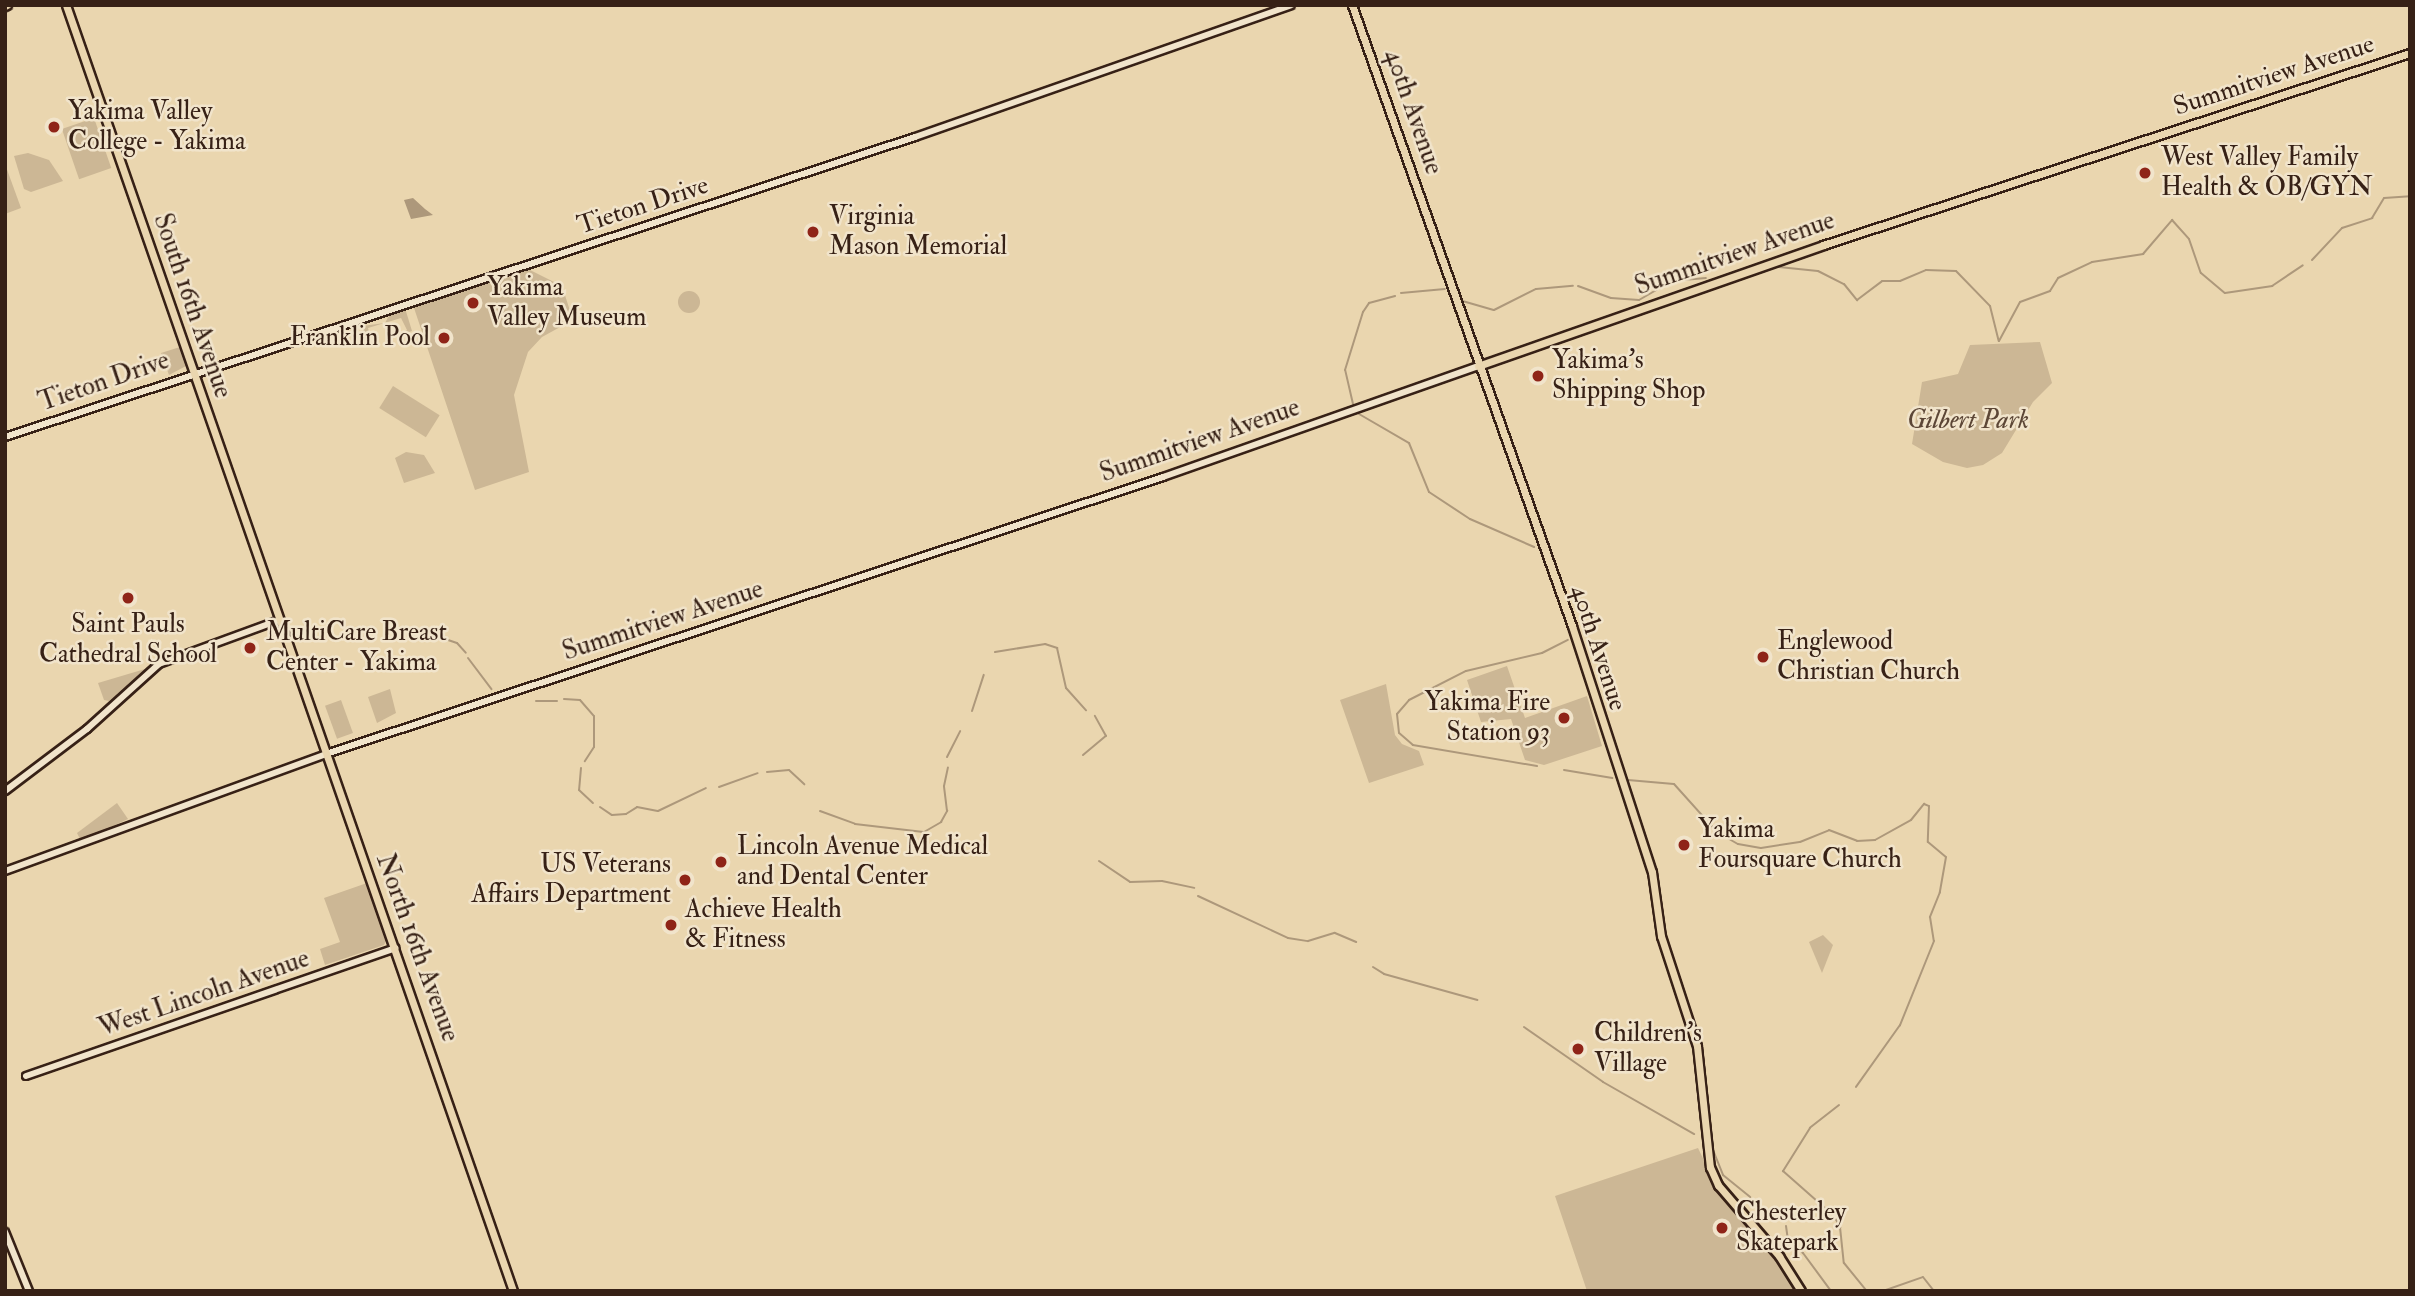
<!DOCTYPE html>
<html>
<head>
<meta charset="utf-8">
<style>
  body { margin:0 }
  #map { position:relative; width:2415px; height:1296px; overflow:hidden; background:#ead6af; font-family:"IM FELL Double Pica",serif }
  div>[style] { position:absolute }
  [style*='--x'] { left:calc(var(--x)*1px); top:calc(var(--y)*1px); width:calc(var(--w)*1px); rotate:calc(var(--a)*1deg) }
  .green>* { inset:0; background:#ccb795; transform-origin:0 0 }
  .round { border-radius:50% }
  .water>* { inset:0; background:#ad987b }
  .stream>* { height:2px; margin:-1px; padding:0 1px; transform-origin:1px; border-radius:1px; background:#ad987b }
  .roads { filter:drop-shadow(2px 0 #372116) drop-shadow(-2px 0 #372116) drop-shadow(0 2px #372116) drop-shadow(0 -2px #372116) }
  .secondary>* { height:6px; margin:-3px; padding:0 3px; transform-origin:3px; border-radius:3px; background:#f1e4cb }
  .primary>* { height:7px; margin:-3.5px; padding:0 3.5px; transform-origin:3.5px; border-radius:3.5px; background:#ead6af }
  .dots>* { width:19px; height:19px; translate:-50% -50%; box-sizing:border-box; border:4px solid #f1e4cb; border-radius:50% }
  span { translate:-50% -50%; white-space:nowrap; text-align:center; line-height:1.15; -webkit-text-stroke:5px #f1e4cb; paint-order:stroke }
  .street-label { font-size:26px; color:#372116 }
  .poi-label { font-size:26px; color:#372116 }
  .left { translate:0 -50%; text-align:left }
  .right { translate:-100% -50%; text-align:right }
  .park-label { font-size:26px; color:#5c4636; font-style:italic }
  .frame { position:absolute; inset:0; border:7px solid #372116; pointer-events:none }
</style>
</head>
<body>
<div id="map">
  <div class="green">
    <div style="left:94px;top:118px;width:53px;height:34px;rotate:71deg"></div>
    <div style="clip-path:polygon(28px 153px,49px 160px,63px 181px,31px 192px,24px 189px,14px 156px)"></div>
    <div style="clip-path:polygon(5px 164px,21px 208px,5px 214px)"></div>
    <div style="clip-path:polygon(526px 268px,562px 286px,573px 320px,542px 337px,528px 352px,514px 395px,529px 472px,475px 490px,413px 305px)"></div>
    <div class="round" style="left:678px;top:291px;width:22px;height:22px"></div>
    <div style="clip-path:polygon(405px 308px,412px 331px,392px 338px,407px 330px,401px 318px,368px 328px,372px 343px,367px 343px,362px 326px,385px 323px,391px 312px)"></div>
    <div style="clip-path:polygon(2040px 342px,2052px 383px,2033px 402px,2002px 453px,1983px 465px,1967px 468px,1943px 462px,1912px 444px,1922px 382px,1958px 374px,1970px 345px)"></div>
    <div style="clip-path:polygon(180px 347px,186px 366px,169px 375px,161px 353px)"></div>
    <div style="left:393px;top:386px;width:55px;height:26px;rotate:32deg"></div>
    <div style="clip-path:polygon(406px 452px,424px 455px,435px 473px,404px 483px,395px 458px)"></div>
    <div style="clip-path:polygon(1507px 666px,1525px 718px,1587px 696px,1602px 746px,1544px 765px,1525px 760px,1511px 719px,1481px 722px,1467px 680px)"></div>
    <div style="clip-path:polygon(145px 669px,109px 701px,104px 700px,98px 683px)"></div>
    <div style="clip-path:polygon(1386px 684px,1395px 735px,1402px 744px,1419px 751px,1424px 765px,1369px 783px,1340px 700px)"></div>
    <div style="clip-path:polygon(390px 689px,396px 713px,377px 723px,368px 697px)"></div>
    <div style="left:341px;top:700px;width:35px;height:17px;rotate:70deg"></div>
    <div style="clip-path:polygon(117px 803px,128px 819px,81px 841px,77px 833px)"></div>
    <div style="clip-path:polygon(367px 883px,387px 939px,384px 945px,325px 965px,320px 949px,340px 942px,324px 898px)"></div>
    <div style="clip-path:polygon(1823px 935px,1833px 945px,1822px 973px,1809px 942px)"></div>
    <div style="clip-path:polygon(1698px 1148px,1722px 1198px,1775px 1256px,1796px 1291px,1587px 1291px,1555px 1196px)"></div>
  </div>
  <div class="water">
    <div style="clip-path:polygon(413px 198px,425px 209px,433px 215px,411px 219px,404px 200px)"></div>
  </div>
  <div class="stream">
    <div style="--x:2312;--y:260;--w:44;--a:-46.8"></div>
    <div style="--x:2342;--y:228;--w:32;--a:-18"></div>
    <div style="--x:2372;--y:218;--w:23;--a:-59"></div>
    <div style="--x:2384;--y:198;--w:26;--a:-4"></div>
    <div style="--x:1779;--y:267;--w:39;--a:6"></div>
    <div style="--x:1818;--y:271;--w:29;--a:27"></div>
    <div style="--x:1844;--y:284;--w:21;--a:51"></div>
    <div style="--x:1857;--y:300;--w:31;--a:-37"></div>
    <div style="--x:1882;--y:281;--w:18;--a:0"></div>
    <div style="--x:1900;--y:281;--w:28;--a:-23"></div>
    <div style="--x:1926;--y:270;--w:30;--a:2"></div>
    <div style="--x:1956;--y:271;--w:49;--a:45.8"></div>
    <div style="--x:1990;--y:306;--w:36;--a:76"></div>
    <div style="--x:1999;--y:341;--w:44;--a:-61.7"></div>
    <div style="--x:2020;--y:302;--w:32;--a:-20"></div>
    <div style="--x:2050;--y:291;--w:15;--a:-58"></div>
    <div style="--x:2058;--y:278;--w:38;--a:-25"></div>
    <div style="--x:2092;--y:262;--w:52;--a:-8.9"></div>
    <div style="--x:2143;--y:254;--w:45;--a:-49.5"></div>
    <div style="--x:2172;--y:220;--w:25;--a:48"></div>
    <div style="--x:2189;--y:239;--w:36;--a:71"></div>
    <div style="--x:2201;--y:273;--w:31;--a:40"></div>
    <div style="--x:2225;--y:293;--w:48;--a:-8.5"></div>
    <div style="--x:2272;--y:286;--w:37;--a:-34"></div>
    <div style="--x:1578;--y:286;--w:35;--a:20"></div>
    <div style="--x:1611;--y:298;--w:28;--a:4"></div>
    <div style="--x:1639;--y:300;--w:38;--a:-30"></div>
    <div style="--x:1672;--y:281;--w:34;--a:-5"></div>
    <div style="--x:1401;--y:293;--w:44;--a:-5.2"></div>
    <div style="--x:1459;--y:300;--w:36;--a:16"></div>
    <div style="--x:1494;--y:310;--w:47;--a:-26.6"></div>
    <div style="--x:1536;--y:289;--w:37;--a:-5"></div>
    <div style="--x:1353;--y:404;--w:35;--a:-103"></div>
    <div style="--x:1345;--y:370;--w:61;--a:-72.8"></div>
    <div style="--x:1363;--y:312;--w:11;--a:-56"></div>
    <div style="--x:1369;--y:303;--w:27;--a:-15"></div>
    <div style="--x:1359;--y:414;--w:58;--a:30.1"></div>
    <div style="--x:1409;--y:443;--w:53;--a:67.8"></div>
    <div style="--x:1429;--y:492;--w:49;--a:33.4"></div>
    <div style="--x:1470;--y:519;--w:70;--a:23.6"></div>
    <div style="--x:419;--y:630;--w:40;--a:18.9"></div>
    <div style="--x:457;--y:643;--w:13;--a:48"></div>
    <div style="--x:995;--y:652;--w:51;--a:-9.1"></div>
    <div style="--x:1045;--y:644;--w:13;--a:18"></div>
    <div style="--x:1057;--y:648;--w:41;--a:77.3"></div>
    <div style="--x:1066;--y:688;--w:30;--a:48"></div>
    <div style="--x:468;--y:658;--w:39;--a:53"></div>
    <div style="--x:564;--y:699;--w:16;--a:4"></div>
    <div style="--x:580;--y:700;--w:21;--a:49"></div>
    <div style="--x:594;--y:716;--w:31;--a:90"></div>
    <div style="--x:594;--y:747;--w:17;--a:123"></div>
    <div style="--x:536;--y:701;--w:21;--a:0"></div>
    <div style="--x:972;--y:711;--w:38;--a:-72"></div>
    <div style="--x:1083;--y:755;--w:30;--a:-40"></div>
    <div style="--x:1106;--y:736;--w:23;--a:-119"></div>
    <div style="--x:947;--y:757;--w:29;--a:-63"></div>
    <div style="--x:1537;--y:766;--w:126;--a:-170.4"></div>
    <div style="--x:1413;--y:745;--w:18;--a:-139"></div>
    <div style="--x:1399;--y:733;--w:19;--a:-96"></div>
    <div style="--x:1397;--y:714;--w:18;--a:-49"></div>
    <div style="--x:1409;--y:700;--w:64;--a:-27"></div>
    <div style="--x:1466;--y:671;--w:78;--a:-13.3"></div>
    <div style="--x:1542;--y:653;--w:29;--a:-27"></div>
    <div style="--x:581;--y:768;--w:22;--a:95"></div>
    <div style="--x:579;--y:790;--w:19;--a:43"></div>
    <div style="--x:1564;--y:770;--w:49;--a:9.5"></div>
    <div style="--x:767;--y:772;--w:22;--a:-5"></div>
    <div style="--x:789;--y:770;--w:21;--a:43"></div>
    <div style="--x:1628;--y:780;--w:46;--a:5"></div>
    <div style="--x:1674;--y:784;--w:64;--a:48.1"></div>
    <div style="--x:1717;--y:832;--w:24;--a:30"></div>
    <div style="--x:1738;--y:844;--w:23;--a:10"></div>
    <div style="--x:1761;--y:848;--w:39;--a:-9"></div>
    <div style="--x:1800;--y:842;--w:31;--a:-22"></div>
    <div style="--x:1829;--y:830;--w:30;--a:21"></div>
    <div style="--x:1857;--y:841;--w:18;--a:-3"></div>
    <div style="--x:1875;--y:840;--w:41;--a:-29.1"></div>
    <div style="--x:1911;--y:820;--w:21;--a:-51"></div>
    <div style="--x:1924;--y:804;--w:5;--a:22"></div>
    <div style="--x:1929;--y:806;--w:36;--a:92"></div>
    <div style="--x:1928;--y:842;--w:23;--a:40"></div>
    <div style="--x:1946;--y:857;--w:36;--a:100"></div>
    <div style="--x:1940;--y:892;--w:27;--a:112"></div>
    <div style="--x:1930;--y:917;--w:24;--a:81"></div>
    <div style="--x:1934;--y:941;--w:91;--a:112"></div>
    <div style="--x:1900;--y:1025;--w:76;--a:125.4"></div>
    <div style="--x:719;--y:787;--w:41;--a:-19.7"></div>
    <div style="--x:600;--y:807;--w:14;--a:34"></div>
    <div style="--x:612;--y:815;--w:14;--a:-4"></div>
    <div style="--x:626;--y:814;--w:13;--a:-32"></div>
    <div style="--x:637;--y:807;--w:21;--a:11"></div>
    <div style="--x:658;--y:811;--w:53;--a:-25.6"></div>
    <div style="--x:820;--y:811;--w:37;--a:20"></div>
    <div style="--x:855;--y:824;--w:69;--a:6.6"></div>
    <div style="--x:924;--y:832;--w:20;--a:-30"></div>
    <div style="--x:941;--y:822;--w:13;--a:-61"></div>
    <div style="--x:947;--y:811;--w:25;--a:-97"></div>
    <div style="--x:944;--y:786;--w:19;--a:-78"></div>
    <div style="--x:1099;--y:861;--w:37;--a:34"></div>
    <div style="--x:1130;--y:882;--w:32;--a:-2"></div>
    <div style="--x:1162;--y:881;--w:33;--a:12"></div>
    <div style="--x:1198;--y:896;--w:99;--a:25"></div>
    <div style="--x:1288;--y:938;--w:20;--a:9"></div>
    <div style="--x:1308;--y:941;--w:28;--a:-17"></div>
    <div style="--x:1335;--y:933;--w:23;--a:23"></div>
    <div style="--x:1373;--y:967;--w:13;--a:32"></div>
    <div style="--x:1384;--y:974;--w:97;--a:15.6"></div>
    <div style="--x:1524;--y:1027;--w:96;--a:34.8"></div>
    <div style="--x:1603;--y:1082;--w:105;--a:29.7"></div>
    <div style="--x:1839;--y:1105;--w:37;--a:142"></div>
    <div style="--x:1810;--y:1128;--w:51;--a:122.1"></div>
    <div style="--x:1783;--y:1171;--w:68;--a:41.4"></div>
    <div style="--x:1834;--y:1216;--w:13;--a:61"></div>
    <div style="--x:1840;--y:1227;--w:36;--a:84"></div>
    <div style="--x:1844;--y:1263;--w:36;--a:51"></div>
    <div style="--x:1713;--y:1150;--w:27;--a:68"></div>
    <div style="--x:1723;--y:1175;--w:35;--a:39"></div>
    <div style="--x:1786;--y:1226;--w:14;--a:82"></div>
    <div style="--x:1788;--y:1240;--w:20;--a:41"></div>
    <div style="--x:1803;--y:1253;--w:47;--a:53.6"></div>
    <div style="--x:1883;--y:1291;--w:42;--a:-19.3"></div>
    <div style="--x:1923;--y:1277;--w:18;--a:52"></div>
  </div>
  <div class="roads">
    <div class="secondary">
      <div style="--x:5;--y:437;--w:958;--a:-18.25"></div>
      <div style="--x:915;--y:137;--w:398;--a:-19.3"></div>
      <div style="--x:5;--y:791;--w:103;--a:-37.1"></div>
      <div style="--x:87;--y:729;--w:97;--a:-42.1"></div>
      <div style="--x:159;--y:664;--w:128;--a:-20.1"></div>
      <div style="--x:5;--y:871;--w:342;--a:-20"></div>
      <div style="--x:326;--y:754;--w:882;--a:-18.31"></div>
      <div style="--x:1163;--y:477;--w:334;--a:-19.4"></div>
      <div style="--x:26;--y:1076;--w:391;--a:-19.1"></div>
      <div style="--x:5;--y:1232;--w:64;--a:67.9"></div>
    </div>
    <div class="primary">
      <div style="--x:66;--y:5;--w:1361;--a:70.83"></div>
      <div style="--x:1352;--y:5;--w:659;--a:70.49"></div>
      <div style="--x:1572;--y:626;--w:259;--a:72"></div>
      <div style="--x:1652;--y:872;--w:65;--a:82"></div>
      <div style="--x:1661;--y:936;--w:116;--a:71.9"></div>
      <div style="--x:1697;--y:1046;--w:122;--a:83.9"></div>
      <div style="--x:1710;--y:1167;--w:20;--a:66"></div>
      <div style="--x:1718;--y:1185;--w:94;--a:49.3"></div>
      <div style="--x:1779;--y:1256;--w:41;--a:57.8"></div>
      <div style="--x:5;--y:6;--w:2;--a:-27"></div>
      <div style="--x:1478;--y:366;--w:366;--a:-19.3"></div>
      <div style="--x:1823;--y:245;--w:618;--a:-18.11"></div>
    </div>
  </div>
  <div class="dots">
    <div style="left:54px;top:127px;background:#8f2418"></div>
    <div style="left:2145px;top:173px;background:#8f2418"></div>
    <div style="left:813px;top:232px;background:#8f2418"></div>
    <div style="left:473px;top:303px;background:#8f2418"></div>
    <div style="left:444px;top:338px;background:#8f2418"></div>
    <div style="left:1538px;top:376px;background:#8f2418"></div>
    <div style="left:128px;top:598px;background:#8f2418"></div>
    <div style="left:250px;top:648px;background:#8f2418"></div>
    <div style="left:1763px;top:657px;background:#8f2418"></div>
    <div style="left:1564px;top:718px;background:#8f2418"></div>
    <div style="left:1684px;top:845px;background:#8f2418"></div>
    <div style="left:721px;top:862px;background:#8f2418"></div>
    <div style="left:685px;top:880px;background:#8f2418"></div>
    <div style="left:671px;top:925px;background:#8f2418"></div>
    <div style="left:1578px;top:1049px;background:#8f2418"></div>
    <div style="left:1722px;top:1228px;background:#8f2418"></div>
  </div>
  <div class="street-label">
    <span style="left:2274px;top:76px;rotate:-18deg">Summitview Avenue</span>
    <span style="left:1413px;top:112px;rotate:71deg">40th Avenue</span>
    <span style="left:643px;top:206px;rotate:-18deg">Tieton Drive</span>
    <span style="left:1735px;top:254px;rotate:-19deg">Summitview Avenue</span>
    <span style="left:192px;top:306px;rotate:71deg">South 16th Avenue</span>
    <span style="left:104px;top:382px;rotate:-19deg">Tieton Drive</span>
    <span style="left:1200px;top:441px;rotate:-19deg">Summitview Avenue</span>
    <span style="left:663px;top:621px;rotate:-18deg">Summitview Avenue</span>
    <span style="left:1598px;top:648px;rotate:72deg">40th Avenue</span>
    <span style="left:417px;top:948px;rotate:70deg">North 16th Avenue</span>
    <span style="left:204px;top:994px;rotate:-19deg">West Lincoln Avenue</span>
  </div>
  <div class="poi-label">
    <span class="left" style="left:68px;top:127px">Yakima Valley<br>College - Yakima</span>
    <span class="left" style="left:2161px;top:173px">West Valley Family<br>Health &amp; OB/GYN</span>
    <span class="left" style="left:829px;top:232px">Virginia<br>Mason Memorial</span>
    <span class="left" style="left:487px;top:303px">Yakima<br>Valley Museum</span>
    <span class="right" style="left:430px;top:338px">Franklin Pool</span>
    <span class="left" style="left:1552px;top:376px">Yakima's<br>Shipping Shop</span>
    <span style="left:128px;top:640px">Saint Pauls<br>Cathedral School</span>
    <span class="left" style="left:266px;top:648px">MultiCare Breast<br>Center - Yakima</span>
    <span class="left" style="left:1777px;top:657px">Englewood<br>Christian Church</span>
    <span class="right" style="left:1550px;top:718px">Yakima Fire<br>Station 93</span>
    <span class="left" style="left:1698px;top:845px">Yakima<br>Foursquare Church</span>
    <span class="left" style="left:737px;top:862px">Lincoln Avenue Medical<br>and Dental Center</span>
    <span class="right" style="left:671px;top:880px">US Veterans<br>Affairs Department</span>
    <span class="left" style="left:685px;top:925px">Achieve Health<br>&amp; Fitness</span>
    <span class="left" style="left:1594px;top:1049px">Children’s<br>Village</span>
    <span class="left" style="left:1736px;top:1228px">Chesterley<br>Skatepark</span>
  </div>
  <div class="park-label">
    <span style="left:1968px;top:421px">Gilbert Park</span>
  </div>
  <div class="frame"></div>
</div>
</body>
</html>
